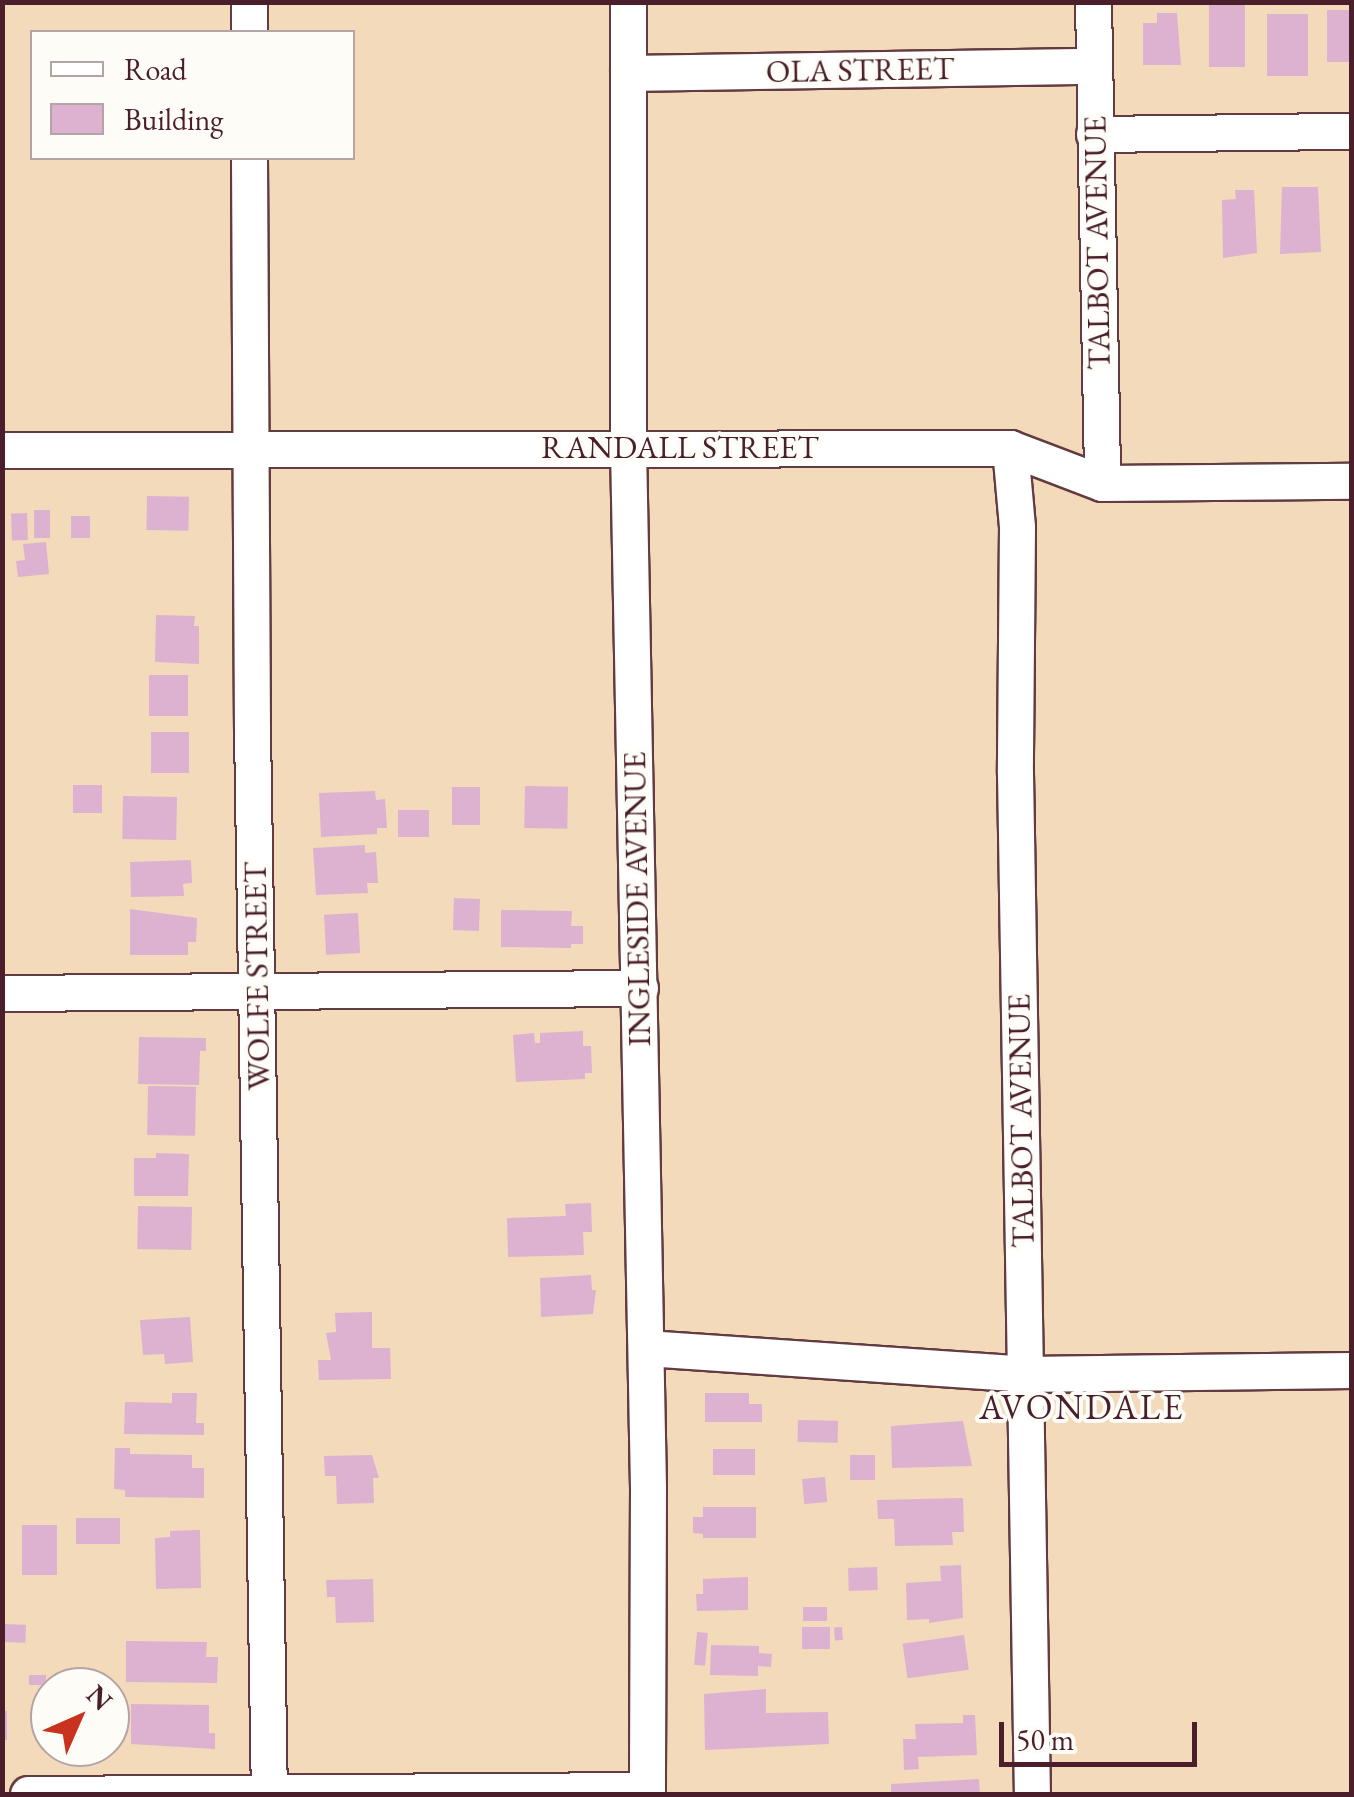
<!DOCTYPE html>
<html>
<head>
<meta charset="utf-8">
<style>
  body { margin:0 }
  #map { position:relative; width:1354px; height:1797px; overflow:hidden; background:#f3daba; font-family:"EB Garamond",serif }
  div>[style] { position:absolute }
  [style*='--x'] { left:calc(var(--x)*1px); top:calc(var(--y)*1px); width:calc(var(--w)*1px); rotate:calc(var(--a)*1deg) }
  .building>* { inset:0; background:#dcb2d0; transform-origin:0 0 }
  .roads { filter:drop-shadow(2px 0 #633b40) drop-shadow(-2px 0 #633b40) drop-shadow(0 2px #633b40) drop-shadow(0 -2px #633b40) }
  .minor>* { height:35px; margin:-17.5px; padding:0 17.5px; transform-origin:17.5px; border-radius:17.5px; background:#fff }
  span { translate:-50% -50%; white-space:nowrap; text-align:center; line-height:1.15; -webkit-text-stroke:8px #fdfcf7; paint-order:stroke }
  .street-label { font-size:32px; color:#4a1f2b }
  .neighbourhood-label { font-size:35px; color:#4a1f2b; letter-spacing:2.5px }
  .frame { position:absolute; inset:0; border:5px solid #4a1f2b; pointer-events:none }
  .legend { position:absolute; left:30px; top:30px; width:325px; height:130px; box-sizing:border-box; background:#fdfcf7; border:2px solid #b5a4a5; margin:0; padding:12px 18px; list-style:none; font-size:30px; color:#4a1f2b }
  .legend li { display:flex; align-items:center; gap:20px; height:50px }
  .legend b { width:50px; border:2px solid #b5a4a5 }
  .north { position:absolute; left:30px; top:1667px; width:100px; height:100px; box-sizing:border-box; background:#fdfcf7; border:2px solid #b5a4a5; border-radius:50%; rotate:45deg; font-size:28px; font-weight:700; line-height:40px; text-align:center; color:#4a1f2b }
  .north::after { content:''; display:block; margin:auto; width:35px; height:45px; background:#c8321e; clip-path:polygon(50% 0,100% 100%,50% 72%,0 100%) }
  .scale { position:absolute; left:999px; top:1722px; width:198px; height:45px; box-sizing:border-box; border:5px solid #4a1f2b; border-top:0; padding-left:12px; font-size:30px; line-height:35px; white-space:nowrap; color:#4a1f2b; -webkit-text-stroke:8px #fdfcf7; paint-order:stroke }
</style>
</head>
<body>
<div id="map">
  <div class="building">
    <div style="left:1209px;top:2px;width:36px;height:65px"></div>
    <div style="left:1327px;top:10px;width:25px;height:52px"></div>
    <div style="clip-path:polygon(1157px 13px,1177px 13px,1181px 65px,1143px 65px,1143px 23px,1157px 23px)"></div>
    <div style="left:1267px;top:14px;width:41px;height:62px"></div>
    <div style="clip-path:polygon(1282px 187px,1318px 187px,1321px 252px,1280px 254px)"></div>
    <div style="clip-path:polygon(1235px 190px,1254px 190px,1257px 253px,1223px 258px,1222px 200px,1236px 199px)"></div>
    <div style="left:147px;top:496px;width:42px;height:34px;rotate:1deg"></div>
    <div style="left:34px;top:510px;width:16px;height:28px"></div>
    <div style="left:27px;top:513px;width:27px;height:16px;rotate:88deg"></div>
    <div style="left:71px;top:516px;width:19px;height:22px"></div>
    <div style="clip-path:polygon(46px 542px,49px 574px,18px 577px,16px 561px,25px 560px,23px 544px)"></div>
    <div style="clip-path:polygon(156px 615px,195px 616px,194px 626px,199px 626px,199px 664px,155px 662px)"></div>
    <div style="left:149px;top:675px;width:39px;height:41px"></div>
    <div style="left:151px;top:732px;width:38px;height:41px"></div>
    <div style="left:73px;top:785px;width:29px;height:28px"></div>
    <div style="left:525px;top:786px;width:43px;height:42px;rotate:1deg"></div>
    <div style="left:452px;top:787px;width:28px;height:38px"></div>
    <div style="clip-path:polygon(375px 791px,376px 800px,385px 799px,387px 828px,377px 828px,377px 834px,321px 837px,319px 793px)"></div>
    <div style="left:123px;top:796px;width:54px;height:43px;rotate:1deg"></div>
    <div style="left:398px;top:810px;width:31px;height:27px"></div>
    <div style="clip-path:polygon(365px 845px,365px 853px,376px 852px,378px 883px,367px 883px,368px 893px,316px 895px,313px 848px)"></div>
    <div style="clip-path:polygon(191px 860px,192px 883px,183px 884px,184px 896px,131px 897px,130px 862px)"></div>
    <div style="left:454px;top:898px;width:26px;height:32px;rotate:2deg"></div>
    <div style="clip-path:polygon(130px 909px,197px 918px,196px 942px,188px 942px,188px 955px,130px 955px)"></div>
    <div style="clip-path:polygon(501px 910px,572px 911px,571px 926px,583px 926px,583px 944px,571px 944px,571px 948px,501px 947px)"></div>
    <div style="left:358px;top:913px;width:40px;height:34px;rotate:87deg"></div>
    <div style="clip-path:polygon(583px 1031px,583px 1046px,591px 1046px,592px 1073px,585px 1073px,585px 1079px,516px 1082px,513px 1035px,534px 1033px,535px 1043px,540px 1043px,540px 1033px)"></div>
    <div style="clip-path:polygon(139px 1037px,206px 1038px,206px 1051px,200px 1051px,199px 1085px,138px 1084px)"></div>
    <div style="left:148px;top:1086px;width:48px;height:49px;rotate:1deg"></div>
    <div style="clip-path:polygon(156px 1153px,189px 1154px,188px 1196px,134px 1196px,134px 1158px,156px 1158px)"></div>
    <div style="clip-path:polygon(591px 1203px,592px 1232px,583px 1232px,584px 1255px,508px 1257px,507px 1218px,566px 1216px,565px 1204px)"></div>
    <div style="left:138px;top:1206px;width:54px;height:43px;rotate:1deg"></div>
    <div style="clip-path:polygon(591px 1275px,592px 1290px,596px 1290px,593px 1314px,541px 1317px,540px 1278px)"></div>
    <div style="clip-path:polygon(372px 1312px,372px 1348px,390px 1348px,391px 1379px,319px 1380px,318px 1360px,331px 1360px,326px 1333px,336px 1332px,335px 1313px)"></div>
    <div style="clip-path:polygon(190px 1317px,193px 1362px,165px 1364px,164px 1354px,143px 1355px,140px 1320px)"></div>
    <div style="clip-path:polygon(172px 1393px,197px 1393px,196px 1423px,204px 1423px,204px 1435px,124px 1434px,125px 1402px,172px 1403px)"></div>
    <div style="clip-path:polygon(705px 1393px,749px 1393px,749px 1404px,762px 1404px,762px 1422px,705px 1422px)"></div>
    <div style="left:798px;top:1420px;width:40px;height:22px;rotate:1deg"></div>
    <div style="clip-path:polygon(963px 1421px,972px 1466px,892px 1468px,891px 1426px)"></div>
    <div style="clip-path:polygon(115px 1448px,130px 1448px,130px 1454px,192px 1455px,192px 1468px,204px 1468px,204px 1498px,125px 1497px,125px 1490px,114px 1489px)"></div>
    <div style="left:755px;top:1449px;width:26px;height:42px;rotate:90deg"></div>
    <div style="clip-path:polygon(372px 1455px,379px 1478px,373px 1478px,374px 1503px,337px 1504px,336px 1476px,325px 1476px,324px 1456px)"></div>
    <div style="left:850px;top:1455px;width:25px;height:25px"></div>
    <div style="left:825px;top:1477px;width:25px;height:23px;rotate:85deg"></div>
    <div style="clip-path:polygon(963px 1498px,964px 1532px,952px 1532px,953px 1545px,895px 1546px,894px 1519px,878px 1519px,877px 1500px)"></div>
    <div style="clip-path:polygon(703px 1507px,756px 1507px,756px 1538px,703px 1538px,703px 1534px,693px 1533px,693px 1517px,703px 1517px)"></div>
    <div style="left:76px;top:1518px;width:44px;height:26px"></div>
    <div style="left:22px;top:1525px;width:35px;height:50px"></div>
    <div style="clip-path:polygon(200px 1530px,201px 1588px,156px 1589px,155px 1538px,170px 1537px,170px 1531px)"></div>
    <div style="clip-path:polygon(961px 1565px,963px 1618px,929px 1623px,929px 1619px,907px 1620px,906px 1583px,941px 1581px,940px 1566px)"></div>
    <div style="left:877px;top:1567px;width:23px;height:29px;rotate:88deg"></div>
    <div style="clip-path:polygon(748px 1577px,748px 1610px,697px 1611px,696px 1594px,703px 1594px,703px 1579px)"></div>
    <div style="clip-path:polygon(373px 1579px,374px 1622px,336px 1623px,335px 1597px,327px 1597px,326px 1580px)"></div>
    <div style="left:827px;top:1607px;width:14px;height:24px;rotate:90deg"></div>
    <div style="left:2px;top:1624px;width:24px;height:18px;rotate:2deg"></div>
    <div style="left:802px;top:1627px;width:28px;height:22px"></div>
    <div style="left:842px;top:1627px;width:13px;height:8px;rotate:86deg"></div>
    <div style="left:697px;top:1632px;width:11px;height:33px;rotate:5deg"></div>
    <div style="left:964px;top:1635px;width:35px;height:62px;rotate:82deg"></div>
    <div style="clip-path:polygon(126px 1641px,207px 1642px,206px 1657px,218px 1657px,217px 1683px,126px 1682px)"></div>
    <div style="clip-path:polygon(711px 1645px,759px 1646px,759px 1653px,772px 1654px,771px 1667px,758px 1666px,758px 1676px,710px 1675px)"></div>
    <div style="left:46px;top:1675px;width:10px;height:17px;rotate:90deg"></div>
    <div style="clip-path:polygon(766px 1689px,766px 1713px,828px 1712px,829px 1744px,705px 1750px,704px 1694px)"></div>
    <div style="clip-path:polygon(131px 1704px,209px 1705px,209px 1733px,215px 1733px,215px 1749px,131px 1744px)"></div>
    <div style="left:2px;top:1711px;width:5px;height:29px"></div>
    <div style="clip-path:polygon(963px 1715px,975px 1715px,977px 1755px,918px 1757px,919px 1769px,904px 1770px,903px 1739px,916px 1739px,915px 1724px,963px 1723px)"></div>
    <div style="clip-path:polygon(979px 1779px,980px 1794px,891px 1794px,891px 1784px)"></div>
  </div>
  <div class="roads">
    <div class="minor">
      <div style="--x:628;--y:2;--w:444;--a:90"></div>
      <div style="--x:628;--y:446;--w:1042;--a:88.9"></div>
      <div style="--x:648;--y:1488;--w:306;--a:90.2"></div>
      <div style="--x:1093;--y:2;--w:481;--a:88.9"></div>
      <div style="--x:249;--y:32;--w:30;--a:-90"></div>
      <div style="--x:628;--y:73;--w:465;--a:-0.9"></div>
      <div style="--x:1094;--y:134;--w:258;--a:-0.7"></div>
      <div style="--x:249;--y:158;--w:571;--a:89.7"></div>
      <div style="--x:252;--y:729;--w:1065;--a:89.09"></div>
      <div style="--x:1010;--y:448;--w:79;--a:84.9"></div>
      <div style="--x:1017;--y:527;--w:246;--a:90.5"></div>
      <div style="--x:1015;--y:773;--w:1021;--a:89.05"></div>
      <div style="--x:2;--y:450;--w:1008;--a:-0.11"></div>
      <div style="--x:1010;--y:448;--w:98;--a:20.8"></div>
      <div style="--x:1102;--y:483;--w:250;--a:-0.5"></div>
      <div style="--x:2;--y:993;--w:638;--a:-0.45"></div>
      <div style="--x:646;--y:1348;--w:379;--a:3.9"></div>
      <div style="--x:1024;--y:1374;--w:328;--a:-0.7"></div>
      <div style="--x:28;--y:1794;--w:619;--a:-0.37"></div>
    </div>
  </div>
  <div class="street-label">
    <span style="left:860px;top:70px;rotate:-1deg">OLA STREET</span>
    <span style="left:1097px;top:243px;rotate:-91deg">TALBOT AVENUE</span>
    <span style="left:680px;top:447px">RANDALL STREET</span>
    <span style="left:637px;top:899px;rotate:-91deg">INGLESIDE AVENUE</span>
    <span style="left:257px;top:976px;rotate:-91deg">WOLFE STREET</span>
    <span style="left:1021px;top:1121px;rotate:-91deg">TALBOT AVENUE</span>
  </div>
  <div class="neighbourhood-label">
    <span style="left:1082px;top:1407px">AVONDALE</span>
  </div>
  <div class="frame"></div>
  <ul class="legend">
  <li><b style="height:12px;background:#fff"></b>Road</li>
  <li><b style="height:28px;background:#dcb2d0"></b>Building</li>
  </ul>
  <div class="north">N</div>
  <div class="scale">50 m</div>
</div>
</body>
</html>
